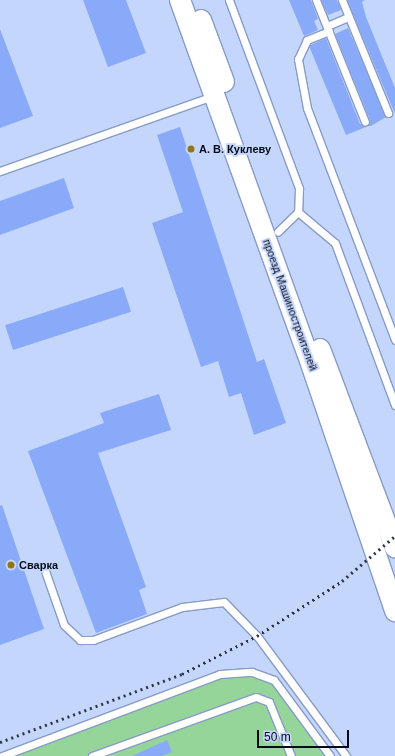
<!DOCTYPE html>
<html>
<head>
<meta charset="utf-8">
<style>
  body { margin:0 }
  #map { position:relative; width:395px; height:756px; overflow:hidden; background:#c4d6fc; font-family:Helvetica,sans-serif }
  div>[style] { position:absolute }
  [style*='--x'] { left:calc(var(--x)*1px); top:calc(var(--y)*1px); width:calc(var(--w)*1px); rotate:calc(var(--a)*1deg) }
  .green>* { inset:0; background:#95d599 }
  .building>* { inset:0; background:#89aaf8; transform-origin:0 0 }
  .roads { filter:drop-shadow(1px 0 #879bc8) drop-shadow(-1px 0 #879bc8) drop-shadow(0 1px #879bc8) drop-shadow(0 -1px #879bc8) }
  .lane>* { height:7px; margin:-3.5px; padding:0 3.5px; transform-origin:3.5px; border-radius:3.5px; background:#fff }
  .secondary>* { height:20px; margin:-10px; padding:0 10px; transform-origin:10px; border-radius:10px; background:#fff }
  .rail>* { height:3px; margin-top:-1.5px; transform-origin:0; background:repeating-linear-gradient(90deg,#2a3145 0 2px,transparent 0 6px) }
  .dots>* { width:11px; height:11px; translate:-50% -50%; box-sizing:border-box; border:2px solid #c4d6fc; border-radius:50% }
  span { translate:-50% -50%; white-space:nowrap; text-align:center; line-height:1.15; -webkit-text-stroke:3.5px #c4d6fc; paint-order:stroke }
  .poi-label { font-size:11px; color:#050a1a; font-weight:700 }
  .left { translate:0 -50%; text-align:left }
  .street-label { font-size:11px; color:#050a1a }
  .scale { position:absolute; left:257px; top:730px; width:92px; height:18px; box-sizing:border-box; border:2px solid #050a1a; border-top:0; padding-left:5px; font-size:12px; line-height:14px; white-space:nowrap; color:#050a1a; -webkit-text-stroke:3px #c4d6fc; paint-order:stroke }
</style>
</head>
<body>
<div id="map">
  <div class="green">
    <div style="clip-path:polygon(252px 672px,274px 680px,330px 756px,2px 756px,220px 674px)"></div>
  </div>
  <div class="building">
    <div style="clip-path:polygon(83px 0,126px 0,146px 53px,108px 67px)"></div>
    <div style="clip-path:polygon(289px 0,311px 0,318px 19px,314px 21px,318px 30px,304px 36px)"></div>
    <div style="clip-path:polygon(321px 0,337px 0,341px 10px,328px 15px)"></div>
    <div style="clip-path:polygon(347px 0,365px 0,362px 2px,366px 17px,395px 88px,395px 114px)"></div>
    <div style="clip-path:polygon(348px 28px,386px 117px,371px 126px,368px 126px,370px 120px,335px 34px)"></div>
    <div style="clip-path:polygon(0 29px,33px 116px,0 128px)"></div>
    <div style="clip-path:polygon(326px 38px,360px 124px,366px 127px,346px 135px,309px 46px)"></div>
    <div style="clip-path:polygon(180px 127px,257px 362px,264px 359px,286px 423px,254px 435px,241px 393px,229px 397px,218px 361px,201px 367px,152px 223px,183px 212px,157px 135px)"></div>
    <div style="clip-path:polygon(64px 178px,74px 208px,0 235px,0 201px)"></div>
    <div style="left:123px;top:287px;width:26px;height:124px;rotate:72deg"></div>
    <div style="clip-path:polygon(159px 394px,171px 430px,98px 453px,146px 587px,139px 590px,147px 614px,96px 633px,28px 451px,104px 423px,100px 413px)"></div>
    <div style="clip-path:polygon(2px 505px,44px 629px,0 645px,0 506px)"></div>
    <div style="clip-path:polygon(167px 740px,172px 752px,162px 756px,132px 756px)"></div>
  </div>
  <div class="roads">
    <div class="lane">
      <div style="--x:229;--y:0;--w:201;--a:69.6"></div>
      <div style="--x:299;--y:188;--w:24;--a:92"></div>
      <div style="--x:298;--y:212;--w:28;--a:136"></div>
      <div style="--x:316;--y:0;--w:131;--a:68.1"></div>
      <div style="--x:342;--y:0;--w:122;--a:67.8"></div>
      <div style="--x:327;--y:26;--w:23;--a:-23"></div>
      <div style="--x:329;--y:31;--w:24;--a:158"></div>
      <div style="--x:307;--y:40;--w:21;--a:115"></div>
      <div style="--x:298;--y:59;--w:50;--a:79.6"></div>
      <div style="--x:307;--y:108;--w:248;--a:69.2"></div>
      <div style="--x:0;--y:171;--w:226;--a:-19.4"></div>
      <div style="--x:298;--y:212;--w:48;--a:40"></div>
      <div style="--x:335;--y:243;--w:173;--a:69.7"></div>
      <div style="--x:44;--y:568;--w:60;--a:70.7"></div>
      <div style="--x:64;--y:625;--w:22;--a:43"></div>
      <div style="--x:80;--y:640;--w:13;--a:0"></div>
      <div style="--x:93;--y:640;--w:95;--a:-20.3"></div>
      <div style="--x:182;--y:607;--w:42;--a:-6.8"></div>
      <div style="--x:224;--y:602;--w:47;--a:45.9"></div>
      <div style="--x:257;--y:636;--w:149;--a:53.4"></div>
      <div style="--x:2;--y:756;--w:233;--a:-20.6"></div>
      <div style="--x:220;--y:674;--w:32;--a:-4"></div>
      <div style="--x:252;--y:672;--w:23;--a:20"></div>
      <div style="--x:274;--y:680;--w:94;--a:53.6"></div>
      <div style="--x:92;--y:756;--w:174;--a:-19.8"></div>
      <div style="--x:256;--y:697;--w:14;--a:21"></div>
      <div style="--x:269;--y:702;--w:58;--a:67.8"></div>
    </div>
    <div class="secondary">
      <div style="--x:180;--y:0;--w:374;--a:70.2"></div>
      <div style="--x:307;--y:352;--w:274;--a:71.2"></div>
      <div style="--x:201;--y:20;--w:66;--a:69.6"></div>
      <div style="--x:320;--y:349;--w:212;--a:69.3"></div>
    </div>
  </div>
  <div class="rail">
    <div style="--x:0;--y:742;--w:194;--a:-20.5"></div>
    <div style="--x:182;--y:674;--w:84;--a:-26.9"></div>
    <div style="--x:257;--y:636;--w:101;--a:-32.9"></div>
    <div style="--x:342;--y:581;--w:70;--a:-40.3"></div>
  </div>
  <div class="dots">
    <div style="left:191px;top:149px;background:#94731a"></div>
    <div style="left:11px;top:565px;background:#94731a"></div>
  </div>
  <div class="poi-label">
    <span class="left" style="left:199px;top:149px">А. В. Куклеву</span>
    <span class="left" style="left:19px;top:565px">Сварка</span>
  </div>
  <div class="street-label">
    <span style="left:290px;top:305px;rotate:70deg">проезд Машиностроителей</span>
  </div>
  <div class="scale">50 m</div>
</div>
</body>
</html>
